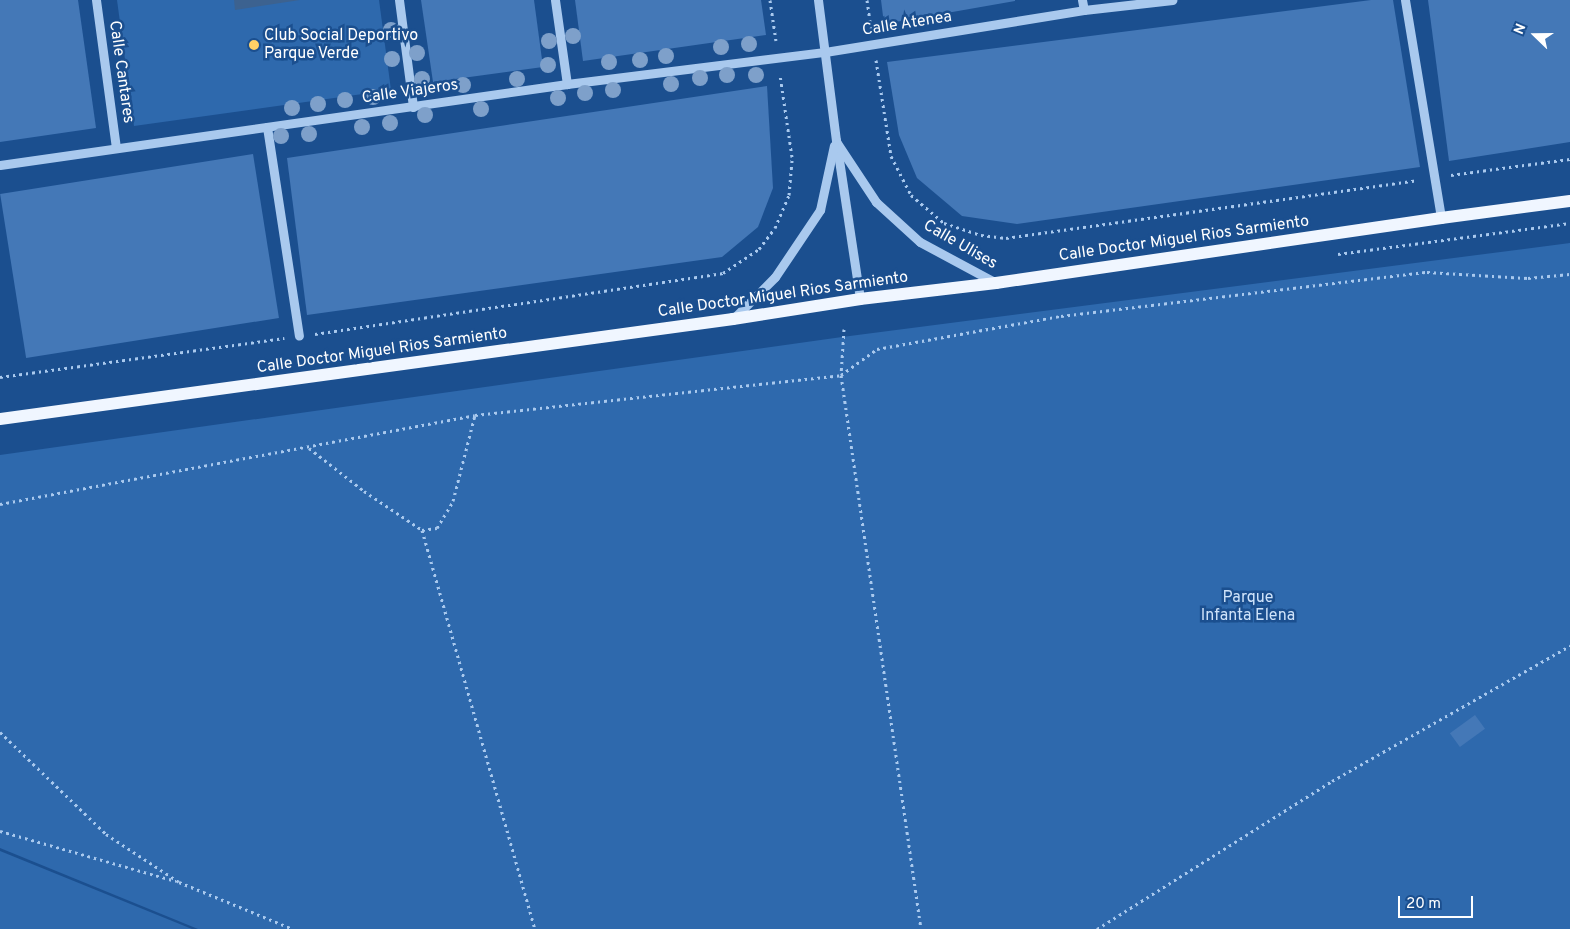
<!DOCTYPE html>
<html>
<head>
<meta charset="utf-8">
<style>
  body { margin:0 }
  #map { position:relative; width:1570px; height:929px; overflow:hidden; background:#1b4f8f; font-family:Overpass,sans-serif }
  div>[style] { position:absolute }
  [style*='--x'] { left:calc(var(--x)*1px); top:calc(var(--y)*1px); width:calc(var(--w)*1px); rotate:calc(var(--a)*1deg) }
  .green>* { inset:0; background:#2e69ad }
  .water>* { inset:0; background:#3c6290 }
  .building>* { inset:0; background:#4478b7; transform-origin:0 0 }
  .path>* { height:3px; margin-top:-1.5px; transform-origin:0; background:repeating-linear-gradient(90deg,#a9c9ee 0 2.5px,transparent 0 6.5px) }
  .minor>* { height:9px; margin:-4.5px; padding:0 4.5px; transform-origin:4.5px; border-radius:4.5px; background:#a9c9ee }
  .major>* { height:12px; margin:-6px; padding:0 6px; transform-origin:6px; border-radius:6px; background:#f0f6ff }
  .trees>* { width:16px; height:16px; margin:-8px; border-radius:50%; background:#7ea0ca }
  .dots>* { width:14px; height:14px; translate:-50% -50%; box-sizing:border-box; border:2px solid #1b4f8f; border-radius:50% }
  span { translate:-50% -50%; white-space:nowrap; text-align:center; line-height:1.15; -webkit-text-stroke:5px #1b4f8f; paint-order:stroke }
  .street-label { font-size:16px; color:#fff }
  .poi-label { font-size:16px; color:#fff }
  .left { translate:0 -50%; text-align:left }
  .park-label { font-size:16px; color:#cfe3fa }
  .north { position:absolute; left:1510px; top:10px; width:50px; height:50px; -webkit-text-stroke:4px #1b4f8f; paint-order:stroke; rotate:292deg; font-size:14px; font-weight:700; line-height:20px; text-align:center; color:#fff }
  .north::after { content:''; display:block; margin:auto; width:18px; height:22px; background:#fff; clip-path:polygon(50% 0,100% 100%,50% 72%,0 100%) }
  .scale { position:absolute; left:1398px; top:896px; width:75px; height:22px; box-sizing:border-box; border:2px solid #fff; border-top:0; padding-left:6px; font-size:15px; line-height:18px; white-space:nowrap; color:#fff; -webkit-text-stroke:4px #1b4f8f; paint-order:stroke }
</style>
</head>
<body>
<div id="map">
  <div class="green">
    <div style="clip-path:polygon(117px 0,379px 0,391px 90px,134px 126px)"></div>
    <div style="clip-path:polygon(1570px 243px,1570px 929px,198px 929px,0 848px,0 455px,842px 337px)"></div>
    <div style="clip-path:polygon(0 851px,192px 929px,0 929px)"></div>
  </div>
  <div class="water">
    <div style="clip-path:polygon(234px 0,300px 0,235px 10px)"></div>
  </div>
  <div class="building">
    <div style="clip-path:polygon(0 0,78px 0,96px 128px,0 142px)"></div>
    <div style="clip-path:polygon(421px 0,534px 0,543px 67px,433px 82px)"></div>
    <div style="clip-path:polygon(575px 0,761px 0,766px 35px,583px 61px)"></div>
    <div style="clip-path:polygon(881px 0,1015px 0,1015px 1px,884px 24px)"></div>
    <div style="clip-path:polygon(1371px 0,1393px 0,1420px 167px,1017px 224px,962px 216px,917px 178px,899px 135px,887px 62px)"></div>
    <div style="clip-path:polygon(1428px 0,1570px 0,1570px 142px,1449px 161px)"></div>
    <div style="clip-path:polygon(767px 86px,773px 188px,758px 227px,722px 257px,307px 315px,287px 158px)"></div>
    <div style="left:253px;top:154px;width:166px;height:256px;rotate:81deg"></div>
    <div style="left:1475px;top:715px;width:17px;height:31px;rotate:54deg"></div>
  </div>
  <div class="path">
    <div style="--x:770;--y:0;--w:41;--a:81.7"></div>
    <div style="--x:867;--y:0;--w:29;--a:82"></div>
    <div style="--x:876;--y:60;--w:97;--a:81.1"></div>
    <div style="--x:891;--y:156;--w:44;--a:62.9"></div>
    <div style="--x:911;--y:195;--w:43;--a:40.3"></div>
    <div style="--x:944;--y:223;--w:39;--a:18"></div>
    <div style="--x:981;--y:235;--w:25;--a:7"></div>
    <div style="--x:1006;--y:238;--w:415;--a:-8"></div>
    <div style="--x:1451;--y:175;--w:120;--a:-7.7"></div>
    <div style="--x:1338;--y:254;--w:234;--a:-7.6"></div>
    <div style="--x:844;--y:329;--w:46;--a:93.7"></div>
    <div style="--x:841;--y:375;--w:560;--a:81.78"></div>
    <div style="--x:315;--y:334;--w:413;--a:-8.5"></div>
    <div style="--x:723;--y:273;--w:43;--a:-33.7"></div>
    <div style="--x:759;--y:249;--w:26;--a:-53"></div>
    <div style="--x:775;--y:228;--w:36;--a:-67"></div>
    <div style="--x:789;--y:195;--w:38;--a:-85"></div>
    <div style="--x:792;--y:157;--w:83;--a:-98.3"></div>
    <div style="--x:0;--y:377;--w:287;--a:-7.8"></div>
    <div style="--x:309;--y:448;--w:70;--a:38"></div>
    <div style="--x:364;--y:491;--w:70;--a:33.9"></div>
    <div style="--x:422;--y:530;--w:15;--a:-8"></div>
    <div style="--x:437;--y:528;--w:31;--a:-59"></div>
    <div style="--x:453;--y:501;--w:89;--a:-75.7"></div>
    <div style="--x:0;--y:504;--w:483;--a:-10.6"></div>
    <div style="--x:475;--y:415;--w:368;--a:-6.2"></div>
    <div style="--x:841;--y:375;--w:44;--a:-35.8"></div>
    <div style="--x:877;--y:349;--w:187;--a:-10.2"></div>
    <div style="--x:1061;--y:316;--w:369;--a:-6.9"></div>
    <div style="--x:1427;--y:272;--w:101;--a:3.4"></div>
    <div style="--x:1528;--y:278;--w:42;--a:-5.4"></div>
    <div style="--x:422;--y:530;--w:415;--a:74.2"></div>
    <div style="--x:0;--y:732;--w:147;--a:43.9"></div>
    <div style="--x:106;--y:834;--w:87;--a:33.3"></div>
    <div style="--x:179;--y:882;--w:123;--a:22.4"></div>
    <div style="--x:0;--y:831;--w:183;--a:15.9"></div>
    <div style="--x:1097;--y:929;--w:278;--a:-32.2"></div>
    <div style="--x:1332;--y:781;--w:274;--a:-29.6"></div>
  </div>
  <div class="minor">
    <div style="--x:96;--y:0;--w:149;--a:82.3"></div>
    <div style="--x:399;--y:0;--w:108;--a:82.5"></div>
    <div style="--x:555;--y:0;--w:85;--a:81.9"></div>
    <div style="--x:818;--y:0;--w:141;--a:82.7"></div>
    <div style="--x:836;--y:140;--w:161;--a:81.4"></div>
    <div style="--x:1082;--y:0;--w:10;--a:79"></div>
    <div style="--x:1405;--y:0;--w:221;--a:80.6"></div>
    <div style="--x:267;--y:127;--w:211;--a:81.3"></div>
    <div style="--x:837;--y:143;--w:71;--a:56.5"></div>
    <div style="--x:876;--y:202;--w:59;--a:42.3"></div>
    <div style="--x:920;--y:242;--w:86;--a:28.3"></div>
    <div style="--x:0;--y:165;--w:573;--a:-8.13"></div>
    <div style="--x:567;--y:84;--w:260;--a:-7.1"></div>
    <div style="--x:825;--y:52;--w:262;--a:-9.2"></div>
    <div style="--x:1084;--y:10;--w:89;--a:-6.5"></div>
    <div style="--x:733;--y:319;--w:59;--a:-45"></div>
    <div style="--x:775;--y:277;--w:81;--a:-56.1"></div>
    <div style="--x:820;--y:210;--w:66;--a:-77.8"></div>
  </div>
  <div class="major">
    <div style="--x:0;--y:419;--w:740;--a:-7.77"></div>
    <div style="--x:733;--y:319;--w:129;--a:-8.9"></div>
    <div style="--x:860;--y:299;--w:137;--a:-6.7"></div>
    <div style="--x:996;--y:283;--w:450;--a:-8.3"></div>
    <div style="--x:1441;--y:218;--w:130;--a:-7.5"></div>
  </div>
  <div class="trees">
    <div style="left:391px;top:30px"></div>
    <div style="left:573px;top:36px"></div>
    <div style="left:549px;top:41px"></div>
    <div style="left:749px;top:44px"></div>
    <div style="left:721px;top:47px"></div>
    <div style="left:417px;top:53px"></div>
    <div style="left:666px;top:56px"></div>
    <div style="left:392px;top:59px"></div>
    <div style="left:640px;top:60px"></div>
    <div style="left:609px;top:62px"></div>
    <div style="left:548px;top:65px"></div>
    <div style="left:727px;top:75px"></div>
    <div style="left:756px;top:75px"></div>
    <div style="left:700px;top:78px"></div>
    <div style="left:422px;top:79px"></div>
    <div style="left:517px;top:79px"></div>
    <div style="left:671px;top:84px"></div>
    <div style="left:463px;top:85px"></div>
    <div style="left:613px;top:90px"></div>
    <div style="left:585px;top:93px"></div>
    <div style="left:373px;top:97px"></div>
    <div style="left:558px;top:98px"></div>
    <div style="left:345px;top:100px"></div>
    <div style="left:318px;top:104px"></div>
    <div style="left:292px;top:108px"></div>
    <div style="left:481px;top:109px"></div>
    <div style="left:425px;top:115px"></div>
    <div style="left:390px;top:123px"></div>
    <div style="left:362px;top:127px"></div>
    <div style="left:309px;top:134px"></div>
    <div style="left:281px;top:136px"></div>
  </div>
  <div class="dots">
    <div style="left:254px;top:45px;background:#ffd166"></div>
  </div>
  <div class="street-label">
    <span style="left:907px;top:24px;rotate:-9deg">Calle Atenea</span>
    <span style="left:121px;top:72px;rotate:82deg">Calle Cantares</span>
    <span style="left:410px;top:92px;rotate:-8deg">Calle Viajeros</span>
    <span style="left:1184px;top:239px;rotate:-8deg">Calle Doctor Miguel Rios Sarmiento</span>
    <span style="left:960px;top:245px;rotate:30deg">Calle Ulises</span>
    <span style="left:783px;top:295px;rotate:-8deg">Calle Doctor Miguel Rios Sarmiento</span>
    <span style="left:382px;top:351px;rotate:-8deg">Calle Doctor Miguel Rios Sarmiento</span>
  </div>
  <div class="poi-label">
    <span class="left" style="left:264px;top:45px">Club Social Deportivo<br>Parque Verde</span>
  </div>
  <div class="park-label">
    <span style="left:1248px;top:607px">Parque<br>Infanta Elena</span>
  </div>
  <div class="north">N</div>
  <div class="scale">20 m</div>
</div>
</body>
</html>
